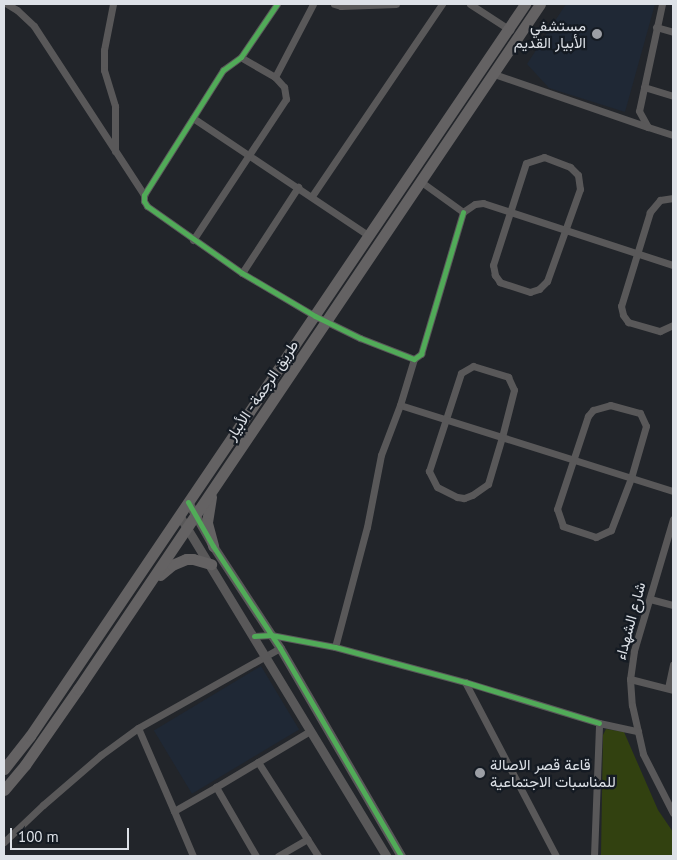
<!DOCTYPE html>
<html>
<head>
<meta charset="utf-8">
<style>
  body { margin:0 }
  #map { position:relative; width:677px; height:860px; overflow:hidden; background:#22252a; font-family:"PT Sans",Vazirmatn,sans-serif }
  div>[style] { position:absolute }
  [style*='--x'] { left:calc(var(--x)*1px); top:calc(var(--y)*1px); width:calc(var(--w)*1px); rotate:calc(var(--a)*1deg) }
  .built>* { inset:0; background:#1f2835; transform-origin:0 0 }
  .green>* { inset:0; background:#324110 }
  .minor>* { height:7px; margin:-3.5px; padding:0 3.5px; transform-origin:3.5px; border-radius:3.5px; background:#595859 }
  .tertiary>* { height:9px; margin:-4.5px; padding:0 4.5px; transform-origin:4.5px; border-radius:4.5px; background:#595859 }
  .trunk>* { height:11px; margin:-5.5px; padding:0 5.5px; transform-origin:5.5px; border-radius:5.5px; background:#646263 }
  .cycleway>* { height:5px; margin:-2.5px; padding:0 2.5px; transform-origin:2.5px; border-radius:2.5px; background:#51ab58 }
  .dots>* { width:14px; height:14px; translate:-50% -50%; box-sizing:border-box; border:2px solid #151b23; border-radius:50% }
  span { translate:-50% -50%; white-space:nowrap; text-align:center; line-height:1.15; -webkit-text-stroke:4.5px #151b23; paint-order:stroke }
  .poi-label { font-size:15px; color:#dde1e7 }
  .right { translate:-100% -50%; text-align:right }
  .left { translate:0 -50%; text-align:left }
  .street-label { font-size:15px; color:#dde1e7 }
  .frame { position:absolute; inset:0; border:5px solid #dde1e7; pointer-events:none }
  .scale { position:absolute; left:10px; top:828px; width:119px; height:22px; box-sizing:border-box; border:2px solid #dde1e7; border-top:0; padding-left:6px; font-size:15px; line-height:18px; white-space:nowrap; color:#dde1e7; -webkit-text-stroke:4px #151b23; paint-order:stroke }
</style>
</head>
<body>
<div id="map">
  <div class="built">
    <div style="clip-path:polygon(566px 4px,655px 4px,625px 112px,549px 88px,527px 64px)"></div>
    <div style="left:261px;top:666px;width:74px;height:125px;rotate:59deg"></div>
  </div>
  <div class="green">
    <div style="clip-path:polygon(606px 729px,624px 732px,658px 810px,673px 832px,673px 856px,601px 855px,603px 735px)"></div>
  </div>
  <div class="minor">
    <div style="--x:7;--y:4;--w:12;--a:31"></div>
    <div style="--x:17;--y:10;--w:23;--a:43"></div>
    <div style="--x:34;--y:26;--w:202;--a:56.9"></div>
    <div style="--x:113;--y:4;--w:47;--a:101.1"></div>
    <div style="--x:104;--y:50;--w:20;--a:90"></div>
    <div style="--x:104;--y:70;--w:38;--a:73"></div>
    <div style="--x:115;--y:106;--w:45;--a:90"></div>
    <div style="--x:277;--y:4;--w:64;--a:124.2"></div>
    <div style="--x:241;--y:57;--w:22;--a:144"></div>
    <div style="--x:223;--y:70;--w:148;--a:122.3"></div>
    <div style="--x:144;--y:195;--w:6;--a:90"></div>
    <div style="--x:144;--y:201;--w:6;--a:59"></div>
    <div style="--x:147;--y:206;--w:116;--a:35.2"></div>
    <div style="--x:242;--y:273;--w:85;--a:30.5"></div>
    <div style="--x:315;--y:316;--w:50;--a:26.1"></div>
    <div style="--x:360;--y:338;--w:58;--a:21.3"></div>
    <div style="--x:414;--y:359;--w:9;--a:-36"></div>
    <div style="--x:421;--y:354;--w:148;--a:-73.5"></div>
    <div style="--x:334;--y:4;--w:7;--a:16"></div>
    <div style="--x:341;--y:6;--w:55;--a:-2.1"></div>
    <div style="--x:470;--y:4;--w:48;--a:33"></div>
    <div style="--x:662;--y:4;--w:109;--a:102.1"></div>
    <div style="--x:639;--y:111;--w:18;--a:61"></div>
    <div style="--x:648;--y:127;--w:26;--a:18"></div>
    <div style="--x:656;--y:27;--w:18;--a:16"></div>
    <div style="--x:494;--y:74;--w:163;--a:19"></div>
    <div style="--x:275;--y:77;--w:82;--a:-62.5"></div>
    <div style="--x:644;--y:87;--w:30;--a:17"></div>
    <div style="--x:193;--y:118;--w:211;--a:33.8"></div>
    <div style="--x:544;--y:157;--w:28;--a:21"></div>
    <div style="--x:570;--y:167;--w:11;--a:45"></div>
    <div style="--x:578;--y:175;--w:14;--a:82"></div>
    <div style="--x:580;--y:189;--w:98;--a:109.7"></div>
    <div style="--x:547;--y:281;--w:11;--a:135"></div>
    <div style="--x:539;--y:289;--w:9;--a:162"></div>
    <div style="--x:530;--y:292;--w:32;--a:-162"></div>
    <div style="--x:500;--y:282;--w:9;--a:-126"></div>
    <div style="--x:495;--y:275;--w:10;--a:-101"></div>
    <div style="--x:493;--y:265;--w:107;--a:-72.1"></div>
    <div style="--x:526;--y:163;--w:19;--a:-18"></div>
    <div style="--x:420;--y:181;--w:53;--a:35.8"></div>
    <div style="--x:463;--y:212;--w:14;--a:-34"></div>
    <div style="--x:475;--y:204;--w:8;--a:-7"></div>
    <div style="--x:483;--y:203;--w:200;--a:18.1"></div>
    <div style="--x:312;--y:196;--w:232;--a:-55.9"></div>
    <div style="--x:673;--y:198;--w:13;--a:171"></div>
    <div style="--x:660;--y:200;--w:16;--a:130"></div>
    <div style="--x:650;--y:212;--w:98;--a:107.1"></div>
    <div style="--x:621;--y:306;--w:9;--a:77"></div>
    <div style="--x:623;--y:315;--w:9;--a:54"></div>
    <div style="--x:628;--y:322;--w:33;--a:16"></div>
    <div style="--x:660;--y:331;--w:14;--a:-25"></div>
    <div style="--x:193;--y:240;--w:169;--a:-56.6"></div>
    <div style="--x:286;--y:99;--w:12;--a:-99"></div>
    <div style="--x:284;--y:87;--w:13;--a:-132"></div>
    <div style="--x:275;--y:77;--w:39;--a:-150"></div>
    <div style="--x:242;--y:273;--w:103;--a:-56.9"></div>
    <div style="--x:473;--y:366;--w:37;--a:17"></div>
    <div style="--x:508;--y:377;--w:14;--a:65"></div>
    <div style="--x:514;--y:390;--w:49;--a:104.3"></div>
    <div style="--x:502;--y:437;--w:49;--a:106.6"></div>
    <div style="--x:488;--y:484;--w:19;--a:145"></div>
    <div style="--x:472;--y:495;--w:9;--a:159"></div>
    <div style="--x:464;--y:498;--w:7;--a:-172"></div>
    <div style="--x:457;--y:497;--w:22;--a:-153"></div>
    <div style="--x:437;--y:487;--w:18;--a:-117"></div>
    <div style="--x:429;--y:471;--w:103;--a:-71.9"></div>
    <div style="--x:461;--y:373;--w:14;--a:-30"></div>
    <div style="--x:400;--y:405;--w:286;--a:17.5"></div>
    <div style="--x:610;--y:405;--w:31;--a:15"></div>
    <div style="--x:640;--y:413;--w:14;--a:65"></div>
    <div style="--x:646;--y:426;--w:54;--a:106.1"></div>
    <div style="--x:631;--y:478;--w:56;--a:111"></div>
    <div style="--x:611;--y:530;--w:17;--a:155"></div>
    <div style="--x:596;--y:537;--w:35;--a:-162"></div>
    <div style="--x:563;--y:526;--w:18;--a:-109"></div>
    <div style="--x:557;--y:509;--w:98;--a:-71.6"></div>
    <div style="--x:588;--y:416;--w:8;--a:-50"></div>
    <div style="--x:593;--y:410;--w:18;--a:-16"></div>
    <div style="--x:673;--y:519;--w:138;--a:106.5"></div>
    <div style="--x:634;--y:651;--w:28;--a:98"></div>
    <div style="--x:630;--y:679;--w:26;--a:86"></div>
    <div style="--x:632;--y:705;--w:50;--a:77.3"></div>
    <div style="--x:643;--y:754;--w:66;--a:63"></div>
    <div style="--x:650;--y:599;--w:24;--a:15"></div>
    <div style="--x:254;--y:636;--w:17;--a:-3"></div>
    <div style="--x:271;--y:635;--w:65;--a:10.6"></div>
    <div style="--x:335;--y:647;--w:135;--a:15.1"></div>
    <div style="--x:465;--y:682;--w:140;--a:17"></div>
    <div style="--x:335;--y:647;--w:124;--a:-75.1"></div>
    <div style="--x:367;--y:527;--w:73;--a:-79"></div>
    <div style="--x:381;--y:455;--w:53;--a:-69.2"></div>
    <div style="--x:400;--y:405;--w:48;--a:-73.1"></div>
    <div style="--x:630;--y:679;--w:44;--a:14.3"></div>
    <div style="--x:465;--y:682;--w:196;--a:62.4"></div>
    <div style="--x:668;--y:688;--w:24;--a:-78"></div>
    <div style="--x:258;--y:762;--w:61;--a:-30.8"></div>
    <div style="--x:174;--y:811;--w:90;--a:-113.4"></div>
    <div style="--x:138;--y:728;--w:163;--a:-29.4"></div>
    <div style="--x:4;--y:842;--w:54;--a:-43.5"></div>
    <div style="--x:43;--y:805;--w:77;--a:-40.8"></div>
    <div style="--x:101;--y:755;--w:46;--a:-36.1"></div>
    <div style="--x:193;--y:856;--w:49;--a:-112.9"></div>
    <div style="--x:174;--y:811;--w:48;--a:-29.7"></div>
    <div style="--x:256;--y:856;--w:80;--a:-120.1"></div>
    <div style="--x:216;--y:787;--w:49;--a:-30.8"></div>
    <div style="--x:258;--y:762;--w:112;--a:57.4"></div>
    <div style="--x:278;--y:856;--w:34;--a:-30"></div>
    <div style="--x:594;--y:856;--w:133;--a:-87.8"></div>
    <div style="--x:599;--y:723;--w:40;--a:12"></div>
  </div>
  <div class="tertiary">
    <div style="--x:188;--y:502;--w:51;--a:60.4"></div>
    <div style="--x:213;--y:546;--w:122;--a:56.7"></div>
    <div style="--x:280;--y:648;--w:241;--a:59.8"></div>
    <div style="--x:179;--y:515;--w:399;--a:58.7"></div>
  </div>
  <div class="trunk">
    <div style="--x:211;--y:497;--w:26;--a:99"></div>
    <div style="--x:207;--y:523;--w:24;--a:75"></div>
    <div style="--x:160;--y:575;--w:16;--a:-40"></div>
    <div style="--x:172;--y:565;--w:15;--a:-23"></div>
    <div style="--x:186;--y:559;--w:7;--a:0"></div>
    <div style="--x:193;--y:559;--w:19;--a:16"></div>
    <div style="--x:4;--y:769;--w:42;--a:-51.8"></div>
    <div style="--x:30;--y:736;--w:884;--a:-55.93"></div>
    <div style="--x:4;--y:790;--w:33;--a:-50"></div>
    <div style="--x:25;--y:765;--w:93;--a:-55.1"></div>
    <div style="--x:78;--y:689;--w:826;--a:-56"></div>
  </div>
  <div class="cycleway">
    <div style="--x:277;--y:4;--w:64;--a:124.2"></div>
    <div style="--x:241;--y:57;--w:22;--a:144"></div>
    <div style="--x:223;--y:70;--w:148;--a:122.3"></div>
    <div style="--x:144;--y:195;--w:6;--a:90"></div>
    <div style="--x:144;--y:201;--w:6;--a:59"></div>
    <div style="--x:147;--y:206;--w:116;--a:35.2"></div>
    <div style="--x:242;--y:273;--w:85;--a:30.5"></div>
    <div style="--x:315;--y:316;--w:50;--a:26.1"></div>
    <div style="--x:360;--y:338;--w:58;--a:21.3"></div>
    <div style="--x:414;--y:359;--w:9;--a:-36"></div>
    <div style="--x:421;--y:354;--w:148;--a:-73.5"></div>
    <div style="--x:188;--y:502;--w:51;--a:60.4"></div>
    <div style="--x:213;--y:546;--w:122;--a:56.7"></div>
    <div style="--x:280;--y:648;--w:241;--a:59.8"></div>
    <div style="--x:254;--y:636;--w:17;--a:-3"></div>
    <div style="--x:271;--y:635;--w:65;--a:10.6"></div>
    <div style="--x:335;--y:647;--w:135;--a:15.1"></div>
    <div style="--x:465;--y:682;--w:140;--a:17"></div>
  </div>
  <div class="dots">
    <div style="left:597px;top:34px;background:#9c9fa5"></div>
    <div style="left:480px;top:773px;background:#9c9fa5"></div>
  </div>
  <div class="poi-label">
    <span class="right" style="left:586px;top:34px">مستشفي<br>الأبيار القديم</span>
    <span class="left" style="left:490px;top:773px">قاعة قصر الاصالة<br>للمناسبات الاجتماعية</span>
  </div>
  <div class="street-label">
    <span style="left:262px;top:390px;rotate:-56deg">طريق الرجمة - الأبيار</span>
    <span style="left:630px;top:621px;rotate:-75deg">شارع الشهداء</span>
  </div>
  <div class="frame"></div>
  <div class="scale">100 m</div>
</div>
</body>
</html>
